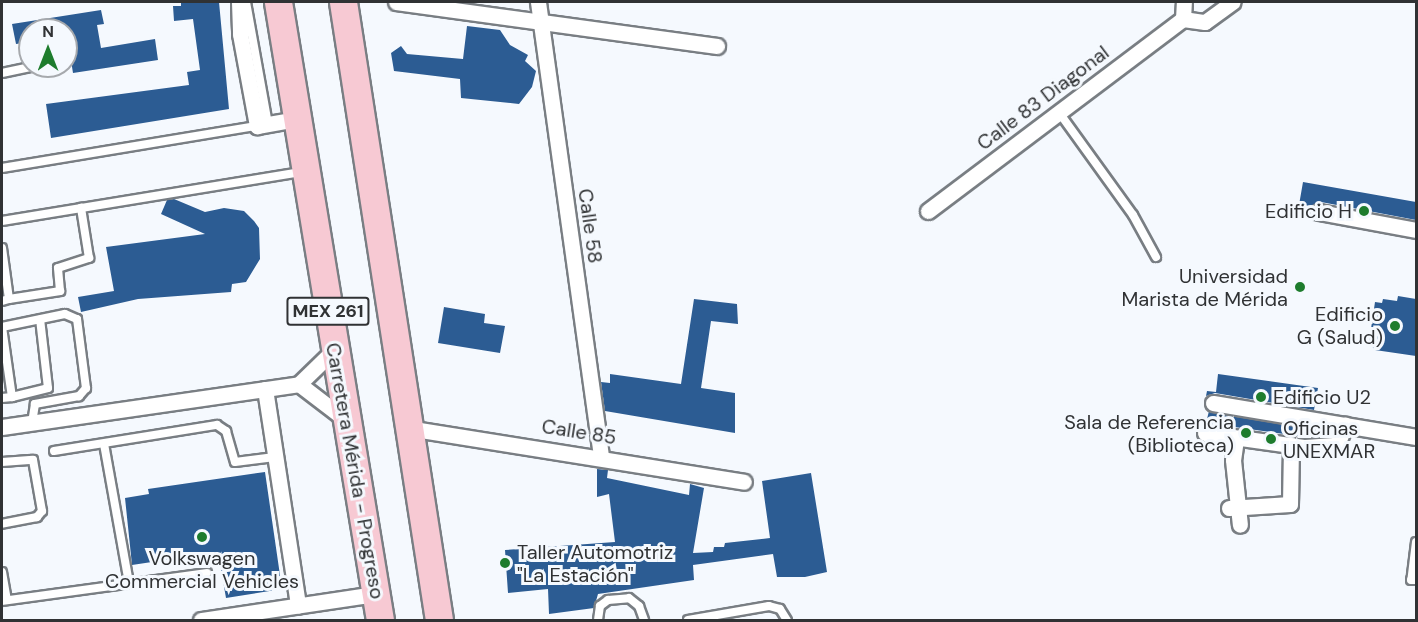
<!DOCTYPE html>
<html>
<head>
<meta charset="utf-8">
<style>
  body { margin:0 }
  #map { position:relative; width:1418px; height:622px; overflow:hidden; background:#f5f9fe; font-family:"DM Sans",sans-serif }
  div>[style] { position:absolute }
  [style*='--x'] { left:calc(var(--x)*1px); top:calc(var(--y)*1px); width:calc(var(--w)*1px); rotate:calc(var(--a)*1deg) }
  .building>* { inset:0; background:#2c5c93 }
  .roads { filter:drop-shadow(2px 0 #797e83) drop-shadow(-2px 0 #797e83) drop-shadow(0 2px #797e83) drop-shadow(0 -2px #797e83) }
  .lane>* { height:8px; margin:-4px; padding:0 4px; transform-origin:4px; border-radius:4px; background:#fff }
  .street>* { height:15px; margin:-7.5px; padding:0 7.5px; transform-origin:7.5px; border-radius:7.5px; background:#fff }
  .highway>* { height:27px; margin:-13.5px; padding:0 13.5px; transform-origin:13.5px; border-radius:13.5px; background:#f7c9d3 }
  .dots>* { width:16px; height:16px; translate:-50% -50%; box-sizing:border-box; border:3px solid #f5f9fe; border-radius:50% }
  span { translate:-50% -50%; white-space:nowrap; text-align:center; line-height:1.15; -webkit-text-stroke:6px #f5f9fe; paint-order:stroke }
  .shield-label span { padding:2px 4px; background:#f5f9fe; border:2px solid; border-radius:4px; -webkit-text-stroke-width:0 }
  .shield-label { font-size:18px; color:#303234; font-weight:700 }
  .street-label { font-size:20px; color:#303234 }
  .poi-label { font-size:20px; color:#303234 }
  .right { translate:-100% -50%; text-align:right }
  .left { translate:0 -50%; text-align:left }
  .frame { position:absolute; inset:0; border:3px solid #303234; pointer-events:none }
  .north { position:absolute; left:18px; top:18px; width:60px; height:60px; box-sizing:border-box; background:#f5f9fe; border:2px solid #a6a9ad; border-radius:50%; rotate:0deg; font-size:16px; font-weight:700; line-height:24px; text-align:center; color:#303234 }
  .north::after { content:''; display:block; margin:auto; width:21px; height:27px; background:#1e7c2d; clip-path:polygon(50% 0,100% 100%,50% 72%,0 100%) }
</style>
</head>
<body>
<div id="map">
  <div class="building">
    <div style="clip-path:polygon(181px 2px,219px 2px,229px 109px,51px 138px,46px 104px,189px 85px,187px 72px,200px 70px,193px 19px,174px 21px,173px 6px,181px 6px)"></div>
    <div style="clip-path:polygon(101px 10px,104px 24px,97px 25px,101px 48px,155px 39px,158px 60px,73px 73px,66px 30px,30px 30px,30px 42px,16px 44px,12px 24px)"></div>
    <div style="clip-path:polygon(467px 26px,500px 30px,510px 45px,528px 55px,525px 61px,536px 71px,532px 87px,519px 104px,461px 98px,460px 79px,394px 71px,391px 53px,401px 46px,407px 54px,463px 59px)"></div>
    <div style="clip-path:polygon(1303px 182px,1416px 202px,1416px 220px,1321px 202px,1311px 206px,1299px 205px)"></div>
    <div style="clip-path:polygon(174px 199px,205px 212px,224px 208px,244px 211px,254px 221px,259px 228px,260px 259px,246px 282px,232px 284px,231px 292px,138px 299px,81px 312px,78px 297px,114px 291px,106px 247px,205px 234px,161px 214px,167px 200px)"></div>
    <div style="clip-path:polygon(1398px 296px,1416px 299px,1416px 356px,1375px 350px,1369px 342px,1375px 302px,1382px 303px,1383px 299px,1397px 301px)"></div>
    <div style="clip-path:polygon(694px 299px,737px 304px,738px 324px,711px 321px,701px 388px,735px 393px,735px 433px,605px 411px,601px 382px,610px 383px,610px 374px,681px 384px)"></div>
    <div style="clip-path:polygon(444px 307px,485px 314px,484px 323px,505px 326px,500px 353px,438px 343px)"></div>
    <div style="clip-path:polygon(1218px 374px,1318px 388px,1314px 410px,1215px 393px,1206px 396px,1207px 391px,1216px 392px)"></div>
    <div style="clip-path:polygon(1209px 411px,1299px 427px,1298px 436px,1206px 423px)"></div>
    <div style="clip-path:polygon(597px 469px,608px 470px,607px 478px,689px 495px,690px 484px,704px 488px,693px 553px,713px 552px,714px 547px,724px 547px,725px 543px,770px 538px,762px 481px,811px 473px,827px 572px,805px 577px,777px 577px,773px 554px,693px 565px,694px 580px,598px 594px,594px 608px,549px 614px,548px 589px,508px 593px,505px 550px,615px 542px,609px 494px,597px 497px)"></div>
    <div style="clip-path:polygon(265px 472px,282px 589px,226px 598px,218px 552px,132px 565px,125px 498px,149px 494px,148px 489px)"></div>
  </div>
  <div class="roads">
    <div class="lane">
      <div style="--x:246;--y:2;--w:124;--a:79.8"></div>
      <div style="--x:2;--y:73;--w:35;--a:-12"></div>
      <div style="--x:1058;--y:111;--w:128;--a:54.2"></div>
      <div style="--x:1133;--y:215;--w:48;--a:61.3"></div>
      <div style="--x:2;--y:168;--w:258;--a:-9.4"></div>
      <div style="--x:2;--y:221;--w:303;--a:-9.3"></div>
      <div style="--x:2;--y:248;--w:51;--a:82.2"></div>
      <div style="--x:9;--y:299;--w:7;--a:164"></div>
      <div style="--x:9;--y:299;--w:52;--a:-8.9"></div>
      <div style="--x:60;--y:291;--w:23;--a:-95"></div>
      <div style="--x:58;--y:268;--w:33;--a:-18"></div>
      <div style="--x:89;--y:258;--w:51;--a:-99.1"></div>
      <div style="--x:2;--y:327;--w:64;--a:-11.7"></div>
      <div style="--x:65;--y:314;--w:13;--a:23"></div>
      <div style="--x:77;--y:319;--w:70;--a:82.6"></div>
      <div style="--x:86;--y:388;--w:11;--a:131"></div>
      <div style="--x:79;--y:396;--w:45;--a:169.7"></div>
      <div style="--x:35;--y:404;--w:19;--a:99"></div>
      <div style="--x:2;--y:327;--w:71;--a:81.9"></div>
      <div style="--x:12;--y:397;--w:10;--a:174"></div>
      <div style="--x:12;--y:397;--w:37;--a:-14"></div>
      <div style="--x:48;--y:388;--w:69;--a:-96.6"></div>
      <div style="--x:104;--y:444;--w:141;--a:79.8"></div>
      <div style="--x:54;--y:451;--w:165;--a:-9.1"></div>
      <div style="--x:217;--y:425;--w:11;--a:34"></div>
      <div style="--x:226;--y:431;--w:32;--a:74"></div>
      <div style="--x:235;--y:462;--w:40;--a:-7.1"></div>
      <div style="--x:2;--y:462;--w:31;--a:-4"></div>
      <div style="--x:33;--y:460;--w:52;--a:80"></div>
      <div style="--x:42;--y:511;--w:8;--a:130"></div>
      <div style="--x:37;--y:517;--w:36;--a:169"></div>
      <div style="--x:1416;--y:542;--w:38;--a:97"></div>
      <div style="--x:1411;--y:580;--w:5;--a:0"></div>
      <div style="--x:2;--y:572;--w:28;--a:80"></div>
      <div style="--x:2;--y:601;--w:207;--a:-7.8"></div>
      <div style="--x:598;--y:620;--w:14;--a:-82"></div>
      <div style="--x:600;--y:606;--w:10;--a:-37"></div>
      <div style="--x:608;--y:600;--w:21;--a:-5"></div>
      <div style="--x:629;--y:598;--w:13;--a:39"></div>
      <div style="--x:639;--y:606;--w:15;--a:70"></div>
      <div style="--x:688;--y:620;--w:82;--a:-9.8"></div>
      <div style="--x:769;--y:606;--w:11;--a:15"></div>
      <div style="--x:780;--y:609;--w:13;--a:58"></div>
    </div>
    <div class="street">
      <div style="--x:239;--y:2;--w:32;--a:88"></div>
      <div style="--x:240;--y:34;--w:94;--a:79.5"></div>
      <div style="--x:257;--y:126;--w:41;--a:-9.9"></div>
      <div style="--x:396;--y:2;--w:324;--a:7.8"></div>
      <div style="--x:538;--y:2;--w:458;--a:82.1"></div>
      <div style="--x:1183;--y:19;--w:22;--a:8"></div>
      <div style="--x:1205;--y:22;--w:34;--a:-36"></div>
      <div style="--x:1183;--y:19;--w:17;--a:-87"></div>
      <div style="--x:928;--y:211;--w:319;--a:-37"></div>
      <div style="--x:1319;--y:212;--w:99;--a:10.5"></div>
      <div style="--x:299;--y:384;--w:59;--a:37.5"></div>
      <div style="--x:265;--y:389;--w:219;--a:81.3"></div>
      <div style="--x:1213;--y:403;--w:206;--a:9.5"></div>
      <div style="--x:2;--y:427;--w:300;--a:-8.2"></div>
      <div style="--x:299;--y:384;--w:49;--a:-44.2"></div>
      <div style="--x:408;--y:428;--w:340;--a:9.1"></div>
      <div style="--x:1205;--y:433;--w:101;--a:8"></div>
      <div style="--x:1305;--y:447;--w:32;--a:-4"></div>
      <div style="--x:1337;--y:445;--w:22;--a:-68"></div>
      <div style="--x:1236;--y:439;--w:21;--a:98"></div>
      <div style="--x:1233;--y:460;--w:65;--a:83.9"></div>
      <div style="--x:1229;--y:508;--w:61;--a:-3.8"></div>
      <div style="--x:1290;--y:504;--w:59;--a:-89"></div>
      <div style="--x:201;--y:620;--w:177;--a:-8.5"></div>
    </div>
    <div class="highway">
      <div style="--x:278;--y:2;--w:626;--a:80.63"></div>
      <div style="--x:343;--y:2;--w:625;--a:81.17"></div>
    </div>
  </div>
  <div class="dots">
    <div style="left:1364px;top:211px;background:#1e7c2d"></div>
    <div style="left:1300px;top:287px;background:#1e7c2d"></div>
    <div style="left:1395px;top:326px;background:#1e7c2d"></div>
    <div style="left:1261px;top:397px;background:#1e7c2d"></div>
    <div style="left:1246px;top:433px;background:#1e7c2d"></div>
    <div style="left:1271px;top:439px;background:#1e7c2d"></div>
    <div style="left:202px;top:537px;background:#1e7c2d"></div>
    <div style="left:505px;top:563px;background:#1e7c2d"></div>
  </div>
  <div class="shield-label">
    <span style="left:328px;top:311px">MEX 261</span>
  </div>
  <div class="street-label">
    <span style="left:1043px;top:98px;rotate:-37deg">Calle 83 Diagonal</span>
    <span style="left:590px;top:226px;rotate:82deg">Calle 58</span>
    <span style="left:579px;top:432px;rotate:9deg">Calle 85</span>
    <span style="left:355px;top:471px;rotate:80deg">Carretera Mérida - Progreso</span>
  </div>
  <div class="poi-label">
    <span class="right" style="left:1352px;top:211px">Edificio H</span>
    <span class="right" style="left:1288px;top:288px">Universidad<br>Marista de Mérida</span>
    <span class="right" style="left:1383px;top:326px">Edificio<br>G (Salud)</span>
    <span class="left" style="left:1273px;top:397px">Edificio U2</span>
    <span class="right" style="left:1234px;top:434px">Sala de Referencia<br>(Biblioteca)</span>
    <span class="left" style="left:1283px;top:440px">Oficinas<br>UNEXMAR</span>
    <span class="left" style="left:517px;top:564px">Taller Automotriz<br>"La Estación"</span>
    <span style="left:202px;top:570px">Volkswagen<br>Commercial Vehicles</span>
  </div>
  <div class="frame"></div>
  <div class="north">N</div>
</div>
</body>
</html>
